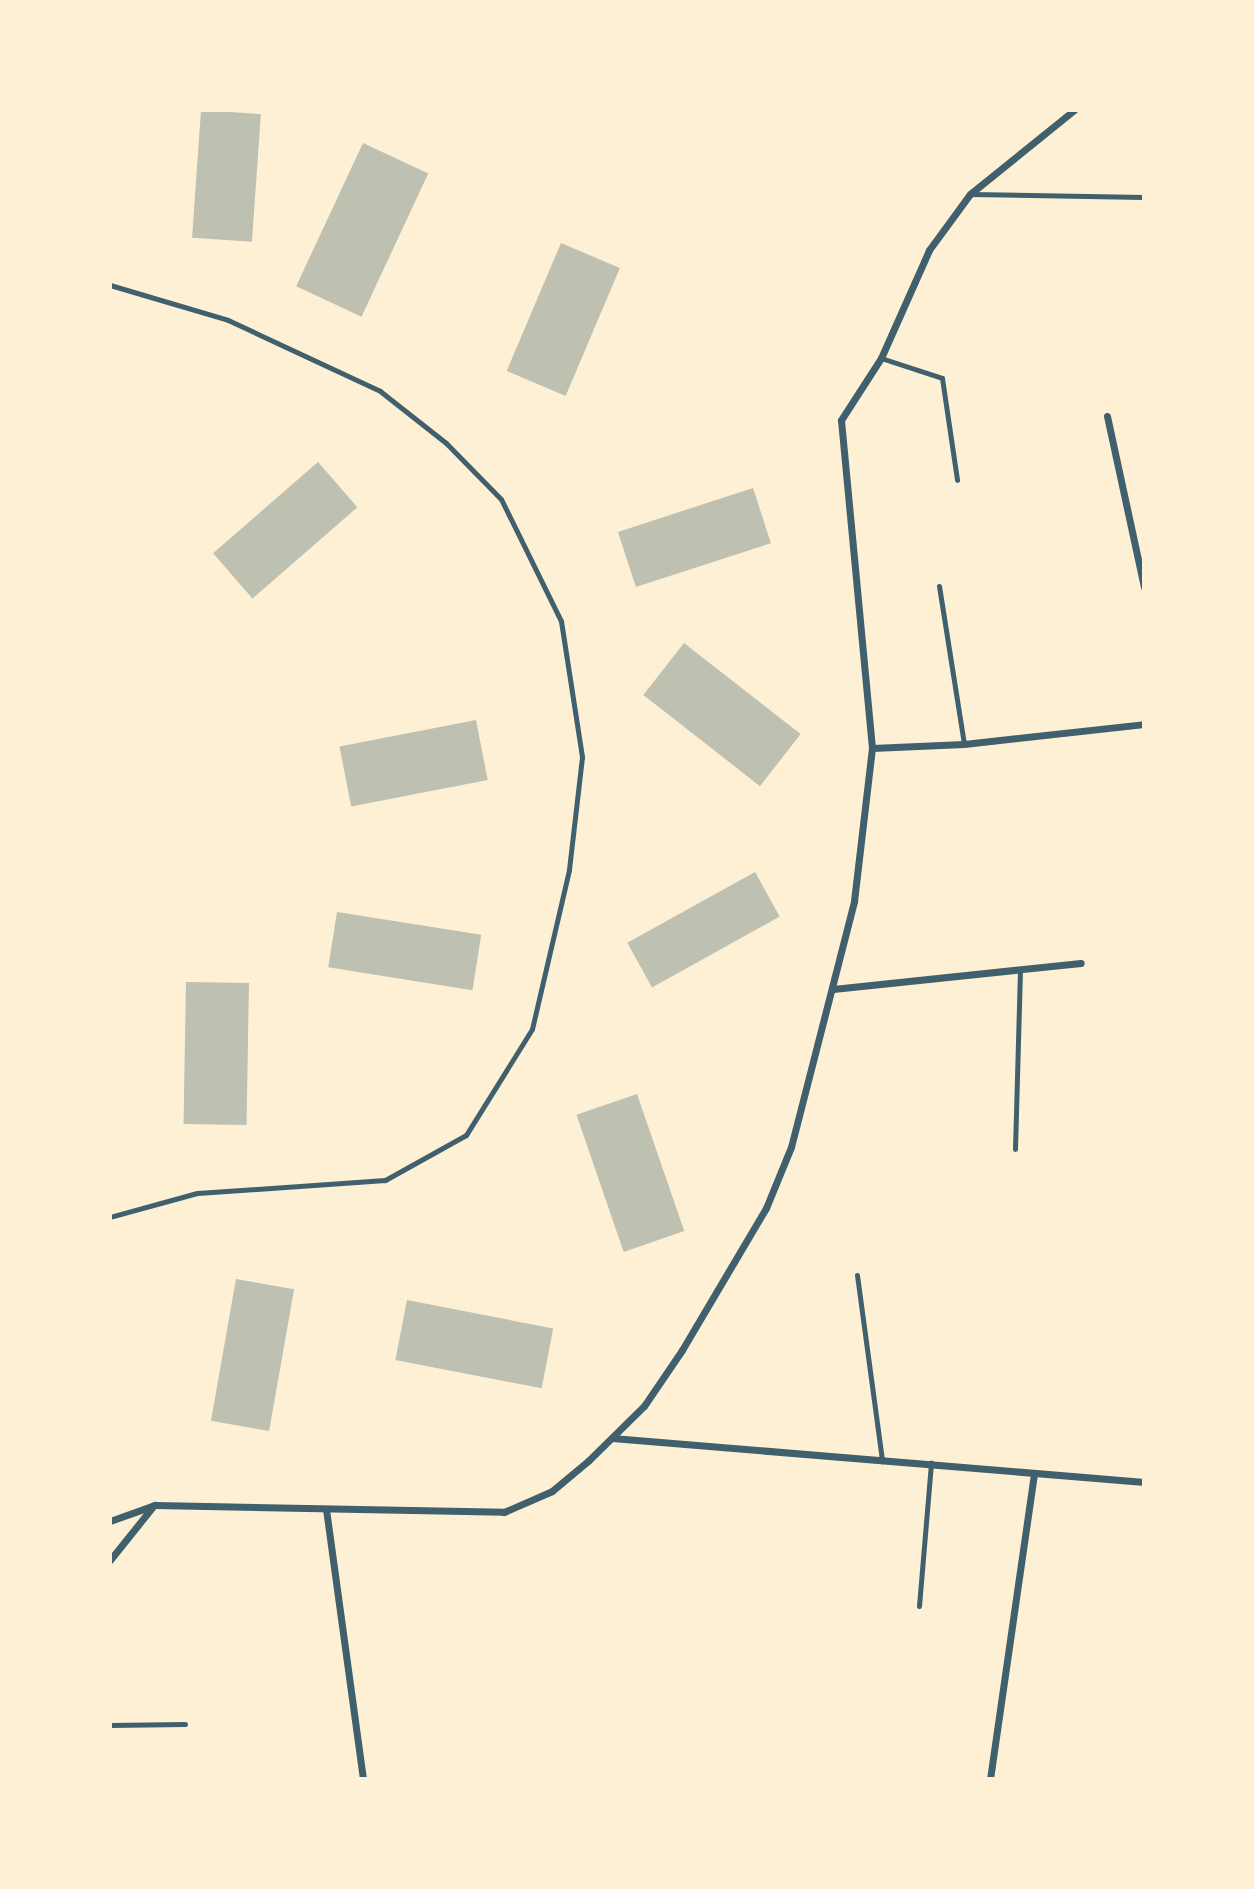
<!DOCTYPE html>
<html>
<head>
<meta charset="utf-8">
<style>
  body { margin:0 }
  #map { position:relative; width:1254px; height:1889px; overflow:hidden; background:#fdf0d5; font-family:"Exo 2",sans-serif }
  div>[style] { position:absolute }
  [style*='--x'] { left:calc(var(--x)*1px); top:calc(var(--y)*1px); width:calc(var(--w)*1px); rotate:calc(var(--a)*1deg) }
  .building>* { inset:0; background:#bec0b2; transform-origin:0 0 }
  .service>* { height:5px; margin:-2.5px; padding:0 2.5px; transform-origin:2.5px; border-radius:2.5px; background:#3f606c }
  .minor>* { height:7px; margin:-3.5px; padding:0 3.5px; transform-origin:3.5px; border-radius:3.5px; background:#3f606c }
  span { translate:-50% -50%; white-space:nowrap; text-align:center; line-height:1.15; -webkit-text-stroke:6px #fdf0d5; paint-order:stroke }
  .frame { position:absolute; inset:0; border:112px solid #fdf0d5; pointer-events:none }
</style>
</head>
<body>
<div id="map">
  <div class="building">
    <div style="left:201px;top:110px;width:60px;height:128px;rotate:4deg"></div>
    <div style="left:363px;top:143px;width:72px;height:158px;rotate:25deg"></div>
    <div style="left:561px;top:243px;width:64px;height:139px;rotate:23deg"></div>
    <div style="left:318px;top:462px;width:60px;height:139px;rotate:49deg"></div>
    <div style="left:753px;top:488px;width:58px;height:142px;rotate:72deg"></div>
    <div style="left:684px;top:643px;width:148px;height:66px;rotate:38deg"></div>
    <div style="left:476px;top:720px;width:61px;height:139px;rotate:79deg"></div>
    <div style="left:755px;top:872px;width:51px;height:146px;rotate:61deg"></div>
    <div style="left:337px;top:912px;width:146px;height:56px;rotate:9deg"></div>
    <div style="left:186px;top:982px;width:63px;height:142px;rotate:1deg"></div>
    <div style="left:637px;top:1094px;width:145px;height:64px;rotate:71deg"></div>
    <div style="left:236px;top:1279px;width:59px;height:144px;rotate:10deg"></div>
    <div style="left:407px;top:1300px;width:149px;height:61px;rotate:11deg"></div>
  </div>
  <div class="service">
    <div style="--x:970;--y:194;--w:174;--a:1"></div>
    <div style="--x:110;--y:285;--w:123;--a:16.5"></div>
    <div style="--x:228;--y:320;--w:168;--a:25"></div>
    <div style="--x:380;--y:391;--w:84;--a:38.2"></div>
    <div style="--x:446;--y:443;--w:78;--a:45.5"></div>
    <div style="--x:501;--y:499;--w:136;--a:63.8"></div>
    <div style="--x:561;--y:621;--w:138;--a:81.2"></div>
    <div style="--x:582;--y:757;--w:114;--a:96.6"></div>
    <div style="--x:569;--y:870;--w:163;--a:103.1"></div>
    <div style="--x:532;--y:1029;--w:125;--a:121.9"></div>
    <div style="--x:466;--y:1135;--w:93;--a:150.9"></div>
    <div style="--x:385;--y:1180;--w:188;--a:176"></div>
    <div style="--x:197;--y:1193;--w:90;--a:164.6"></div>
    <div style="--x:881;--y:358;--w:64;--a:18.2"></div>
    <div style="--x:942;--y:378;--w:103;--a:81.6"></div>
    <div style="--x:939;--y:586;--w:160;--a:81"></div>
    <div style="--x:1015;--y:1149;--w:178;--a:-88.4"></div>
    <div style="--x:857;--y:1275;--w:188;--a:82.3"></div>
    <div style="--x:919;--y:1606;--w:144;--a:-85.2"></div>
    <div style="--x:110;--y:1725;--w:75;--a:-0.8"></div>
  </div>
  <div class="minor">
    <div style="--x:1107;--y:416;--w:175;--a:77.8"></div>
    <div style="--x:872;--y:748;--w:92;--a:-2.5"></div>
    <div style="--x:964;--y:744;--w:181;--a:-6.3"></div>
    <div style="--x:833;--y:989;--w:249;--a:-6"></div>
    <div style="--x:612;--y:1438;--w:534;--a:4.73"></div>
    <div style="--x:326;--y:1509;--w:273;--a:82.2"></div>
    <div style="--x:110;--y:1521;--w:48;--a:-19.6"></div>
    <div style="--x:155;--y:1505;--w:349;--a:1.1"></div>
    <div style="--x:504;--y:1512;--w:52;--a:-23.6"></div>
    <div style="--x:552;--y:1491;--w:47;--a:-39.8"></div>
    <div style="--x:588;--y:1461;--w:78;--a:-44.5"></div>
    <div style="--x:644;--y:1406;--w:68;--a:-55.8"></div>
    <div style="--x:682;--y:1350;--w:165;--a:-59.4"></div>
    <div style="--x:766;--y:1208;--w:66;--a:-67.7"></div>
    <div style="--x:791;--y:1147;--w:254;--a:-75.6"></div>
    <div style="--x:854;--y:901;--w:154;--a:-83.3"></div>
    <div style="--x:872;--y:748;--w:329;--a:-95.4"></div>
    <div style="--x:841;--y:420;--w:74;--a:-57.2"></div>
    <div style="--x:881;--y:358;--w:118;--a:-66"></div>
    <div style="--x:929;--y:250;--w:69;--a:-53.8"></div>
    <div style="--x:970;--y:194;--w:134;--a:-38.9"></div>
    <div style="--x:110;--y:1560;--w:70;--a:-51.3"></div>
    <div style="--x:990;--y:1779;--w:308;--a:-81.8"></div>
  </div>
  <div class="frame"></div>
</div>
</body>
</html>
